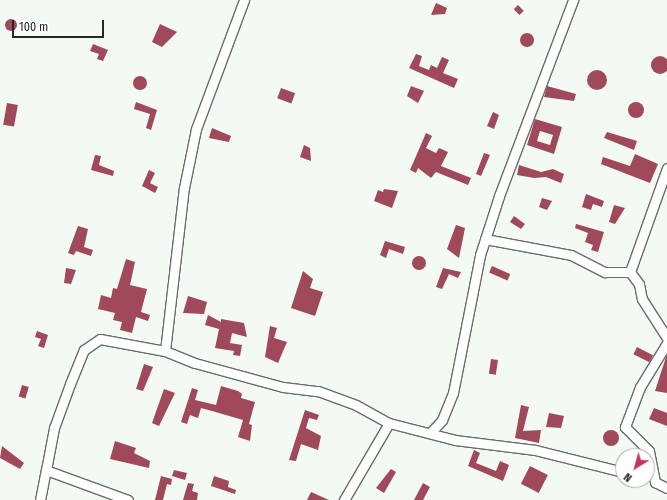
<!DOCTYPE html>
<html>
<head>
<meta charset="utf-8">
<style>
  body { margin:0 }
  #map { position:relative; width:667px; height:500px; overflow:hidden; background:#f3f9f3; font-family:"Fira Sans Condensed",sans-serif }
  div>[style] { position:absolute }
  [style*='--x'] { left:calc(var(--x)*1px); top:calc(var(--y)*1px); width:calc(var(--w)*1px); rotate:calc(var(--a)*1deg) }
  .building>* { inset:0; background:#9f495a; transform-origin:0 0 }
  .round { border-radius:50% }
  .roads { filter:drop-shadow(1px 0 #686d68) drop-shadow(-1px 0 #686d68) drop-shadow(0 1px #686d68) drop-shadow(0 -1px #686d68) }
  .minor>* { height:9px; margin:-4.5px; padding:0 4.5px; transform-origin:4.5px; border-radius:4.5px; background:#fff }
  span { translate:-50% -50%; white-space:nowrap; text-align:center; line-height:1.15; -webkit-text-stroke:4px #fff; paint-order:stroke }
  .north { position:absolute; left:615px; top:448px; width:40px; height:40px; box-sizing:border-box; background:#fff; border:1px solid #a8a9a8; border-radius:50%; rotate:217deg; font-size:11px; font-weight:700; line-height:16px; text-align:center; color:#262825 }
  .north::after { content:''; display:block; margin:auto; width:14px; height:18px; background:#c3345a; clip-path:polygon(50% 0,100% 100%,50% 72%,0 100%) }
  .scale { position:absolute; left:12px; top:20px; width:92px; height:18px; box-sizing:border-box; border:2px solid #262825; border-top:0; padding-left:5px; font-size:12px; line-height:14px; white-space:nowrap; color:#262825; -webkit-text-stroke:3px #fff; paint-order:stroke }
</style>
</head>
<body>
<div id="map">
  <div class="building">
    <div style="clip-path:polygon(436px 3px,447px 8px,445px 14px,431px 15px)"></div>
    <div style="left:518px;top:5px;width:8px;height:6px;rotate:45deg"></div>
    <div class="round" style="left:5px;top:19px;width:12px;height:12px"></div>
    <div style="clip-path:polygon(160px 24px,177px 32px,162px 47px,152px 42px)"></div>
    <div class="round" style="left:520px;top:33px;width:14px;height:14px"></div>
    <div style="clip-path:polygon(93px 44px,108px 50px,103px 61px,97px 59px,99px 54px,90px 51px)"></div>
    <div style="clip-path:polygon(416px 54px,422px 56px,419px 66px,429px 70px,431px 65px,437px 68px,442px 57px,449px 60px,443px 73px,458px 79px,454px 88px,409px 68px)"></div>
    <div class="round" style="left:651px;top:56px;width:18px;height:18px"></div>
    <div class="round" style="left:587px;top:70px;width:20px;height:20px"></div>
    <div class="round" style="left:133px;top:76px;width:14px;height:14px"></div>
    <div style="clip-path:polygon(411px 86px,424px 91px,418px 103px,407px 96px)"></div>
    <div style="clip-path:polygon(547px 86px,576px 94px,574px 101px,544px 97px)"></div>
    <div style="left:281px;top:88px;width:15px;height:11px;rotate:20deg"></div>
    <div style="clip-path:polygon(136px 102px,157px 110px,151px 130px,146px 128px,150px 114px,134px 109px)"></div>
    <div class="round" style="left:628px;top:102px;width:16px;height:16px"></div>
    <div style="left:7px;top:103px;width:11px;height:22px;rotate:10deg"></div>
    <div style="clip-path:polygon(493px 112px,499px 115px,494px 129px,487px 126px)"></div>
    <div style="clip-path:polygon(evenodd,535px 119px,562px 127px,554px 154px,527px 145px,535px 119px,540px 131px,553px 135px,550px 145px,537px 141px,540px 131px)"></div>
    <div style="clip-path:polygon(212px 128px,231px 136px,229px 142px,209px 138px)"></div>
    <div style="clip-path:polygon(607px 132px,637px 141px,634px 150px,604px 138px)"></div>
    <div style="clip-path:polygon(426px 133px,432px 136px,426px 148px,436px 153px,439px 148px,448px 152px,441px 166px,471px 178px,468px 185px,436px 172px,431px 178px,418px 168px,416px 173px,410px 170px)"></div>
    <div style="clip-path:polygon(304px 145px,310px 148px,311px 161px,300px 157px)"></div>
    <div style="clip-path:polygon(484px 153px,490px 155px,481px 176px,476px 174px)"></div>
    <div style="clip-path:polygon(635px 154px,658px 164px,650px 183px,601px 164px,603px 157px,630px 166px)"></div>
    <div style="clip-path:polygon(95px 155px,101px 156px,99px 165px,114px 171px,113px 176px,91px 170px)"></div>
    <div style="clip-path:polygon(519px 165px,541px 172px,553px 169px,564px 174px,561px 183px,546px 177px,534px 178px,517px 175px)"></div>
    <div style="clip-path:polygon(149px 170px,155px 173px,150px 183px,158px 187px,155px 193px,142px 186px)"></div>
    <div style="clip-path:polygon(384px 189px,398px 191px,392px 208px,374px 201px,378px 190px,383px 192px)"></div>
    <div style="clip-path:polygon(586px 194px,604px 201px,602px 207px,593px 204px,591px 210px,582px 207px)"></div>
    <div style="clip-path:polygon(542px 198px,552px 201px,547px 210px,539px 207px)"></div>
    <div style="clip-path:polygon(614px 205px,625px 208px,615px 224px,609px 222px)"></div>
    <div style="clip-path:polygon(514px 216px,525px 224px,521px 229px,510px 222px)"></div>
    <div style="clip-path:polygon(576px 224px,604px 232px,598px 252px,591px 250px,593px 245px,585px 242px,588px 233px,575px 228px)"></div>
    <div style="clip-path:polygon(456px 225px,465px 228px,459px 258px,447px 249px)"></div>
    <div style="clip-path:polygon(78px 226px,88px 229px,84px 247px,93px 250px,91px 256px,76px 251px,74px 255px,68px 253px)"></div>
    <div style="clip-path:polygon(385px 241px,405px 247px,403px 254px,389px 249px,386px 258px,380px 255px)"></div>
    <div class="round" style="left:412px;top:256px;width:14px;height:14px"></div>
    <div style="clip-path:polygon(126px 259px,135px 262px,130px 285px,147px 289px,141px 312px,150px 315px,148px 321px,136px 317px,132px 333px,120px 330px,122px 322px,113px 320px,115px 313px,98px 309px,101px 295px,111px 298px,113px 288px,117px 289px)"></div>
    <div style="left:492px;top:266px;width:20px;height:7px;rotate:24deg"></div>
    <div style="clip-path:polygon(66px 268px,76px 270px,71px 284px,64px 283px)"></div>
    <div style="clip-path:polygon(443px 268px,461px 272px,458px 278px,449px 274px,442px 289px,436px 287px)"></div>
    <div style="clip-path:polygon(303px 271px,313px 279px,310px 288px,323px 292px,315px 316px,291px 308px)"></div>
    <div style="clip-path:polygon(188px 296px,207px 302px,204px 314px,183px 313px)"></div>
    <div style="clip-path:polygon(208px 315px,221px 322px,221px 319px,244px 323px,247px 337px,232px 333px,230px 343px,242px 345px,240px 356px,233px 355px,234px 351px,215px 348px,219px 329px,205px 325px)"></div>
    <div style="clip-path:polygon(270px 326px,277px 328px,274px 338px,287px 342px,278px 363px,265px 357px)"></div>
    <div style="clip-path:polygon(37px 331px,48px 335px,44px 348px,38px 346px,41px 339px,35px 337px)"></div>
    <div style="left:637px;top:347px;width:18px;height:8px;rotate:27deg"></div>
    <div style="clip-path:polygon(667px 354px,667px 393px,655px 391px)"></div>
    <div style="left:491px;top:359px;width:7px;height:15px;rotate:8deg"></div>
    <div style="clip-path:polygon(144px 364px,153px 367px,143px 391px,136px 389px)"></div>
    <div style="left:22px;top:385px;width:7px;height:12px;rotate:16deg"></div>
    <div style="clip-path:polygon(221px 386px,238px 391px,242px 394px,241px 398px,255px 402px,249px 424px,252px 425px,250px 441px,238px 437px,243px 420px,212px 411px,201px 408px,198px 418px,190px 415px,187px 424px,181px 422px,192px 388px,198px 390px,195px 400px,216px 405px)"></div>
    <div style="clip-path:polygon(164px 389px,175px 393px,159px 426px,152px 423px)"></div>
    <div style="clip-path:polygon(521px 405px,529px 407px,523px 431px,541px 430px,539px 443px,515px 438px)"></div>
    <div style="clip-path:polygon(654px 408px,667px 413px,667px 426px,649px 419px)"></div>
    <div style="clip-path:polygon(305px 410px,319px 415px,317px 420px,309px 418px,306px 428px,321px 436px,318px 450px,301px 444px,296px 461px,289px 460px)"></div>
    <div style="clip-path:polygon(549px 413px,564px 416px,561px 428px,546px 427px)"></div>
    <div class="round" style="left:603px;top:430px;width:16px;height:16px"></div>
    <div style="clip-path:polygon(115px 441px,136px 448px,134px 453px,150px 461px,149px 468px,110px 459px)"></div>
    <div style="clip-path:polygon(2px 446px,24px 463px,20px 469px,0 458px)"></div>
    <div style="clip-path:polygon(474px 450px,480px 453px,476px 463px,496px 471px,500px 461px,509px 465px,503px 481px,468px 466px)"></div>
    <div style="left:530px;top:466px;width:20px;height:20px;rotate:27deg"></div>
    <div style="clip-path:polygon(391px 469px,396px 472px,384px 493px,376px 488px)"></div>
    <div style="clip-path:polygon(174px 470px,187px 473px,185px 480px,172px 476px)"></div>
    <div style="clip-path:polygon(161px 476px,172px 479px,171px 485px,167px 484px,163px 500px,155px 500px)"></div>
    <div style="clip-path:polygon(214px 476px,229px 481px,228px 487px,236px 490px,235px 494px,211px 486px)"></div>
    <div style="clip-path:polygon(188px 483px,194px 484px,192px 491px,198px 493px,197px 500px,183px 500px)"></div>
    <div style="clip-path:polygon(423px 483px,430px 487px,423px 500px,414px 500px)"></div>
    <div style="clip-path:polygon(311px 492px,329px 500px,307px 500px)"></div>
  </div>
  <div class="roads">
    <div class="minor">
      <div style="--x:667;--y:168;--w:110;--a:109.6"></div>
      <div style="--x:630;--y:272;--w:15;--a:53"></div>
      <div style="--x:639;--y:284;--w:15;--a:79"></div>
      <div style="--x:642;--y:299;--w:46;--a:57.3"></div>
      <div style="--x:485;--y:239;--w:87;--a:10.5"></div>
      <div style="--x:571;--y:255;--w:38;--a:27"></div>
      <div style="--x:605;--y:272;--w:25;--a:0"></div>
      <div style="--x:667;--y:343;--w:52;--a:121.5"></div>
      <div style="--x:640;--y:387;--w:43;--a:110.6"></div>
      <div style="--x:625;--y:427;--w:34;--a:45"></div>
      <div style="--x:649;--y:451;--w:32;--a:79"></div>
      <div style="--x:655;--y:482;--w:13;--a:27"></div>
      <div style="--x:165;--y:351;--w:164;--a:-83.4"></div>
      <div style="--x:184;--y:188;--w:60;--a:-78.5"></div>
      <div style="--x:196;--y:129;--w:138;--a:-69.6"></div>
      <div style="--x:430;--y:433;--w:18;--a:-47"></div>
      <div style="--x:442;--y:420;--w:29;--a:-68"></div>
      <div style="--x:453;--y:393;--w:141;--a:-78.9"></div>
      <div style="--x:480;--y:255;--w:62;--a:-72.1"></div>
      <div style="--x:499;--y:196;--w:210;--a:-69.3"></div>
      <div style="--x:40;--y:500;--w:31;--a:-79"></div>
      <div style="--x:128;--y:500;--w:87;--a:-159.9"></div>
      <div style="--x:46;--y:470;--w:43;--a:-79.2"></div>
      <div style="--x:54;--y:428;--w:47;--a:-70"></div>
      <div style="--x:70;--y:384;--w:37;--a:-68"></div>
      <div style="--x:84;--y:350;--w:19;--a:-35"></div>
      <div style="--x:100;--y:339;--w:66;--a:10.5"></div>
      <div style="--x:165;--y:351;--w:32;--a:22"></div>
      <div style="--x:195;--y:363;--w:91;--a:15.3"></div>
      <div style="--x:283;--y:387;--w:35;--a:7"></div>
      <div style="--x:318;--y:391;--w:40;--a:20.2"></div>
      <div style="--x:356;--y:405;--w:38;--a:29"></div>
      <div style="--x:389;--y:423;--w:68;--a:14.4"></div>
      <div style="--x:455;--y:440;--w:81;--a:7.1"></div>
      <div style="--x:535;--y:450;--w:91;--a:14"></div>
      <div style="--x:344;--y:500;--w:89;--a:-59.7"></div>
    </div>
  </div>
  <div class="north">N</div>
  <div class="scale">100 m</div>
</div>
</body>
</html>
